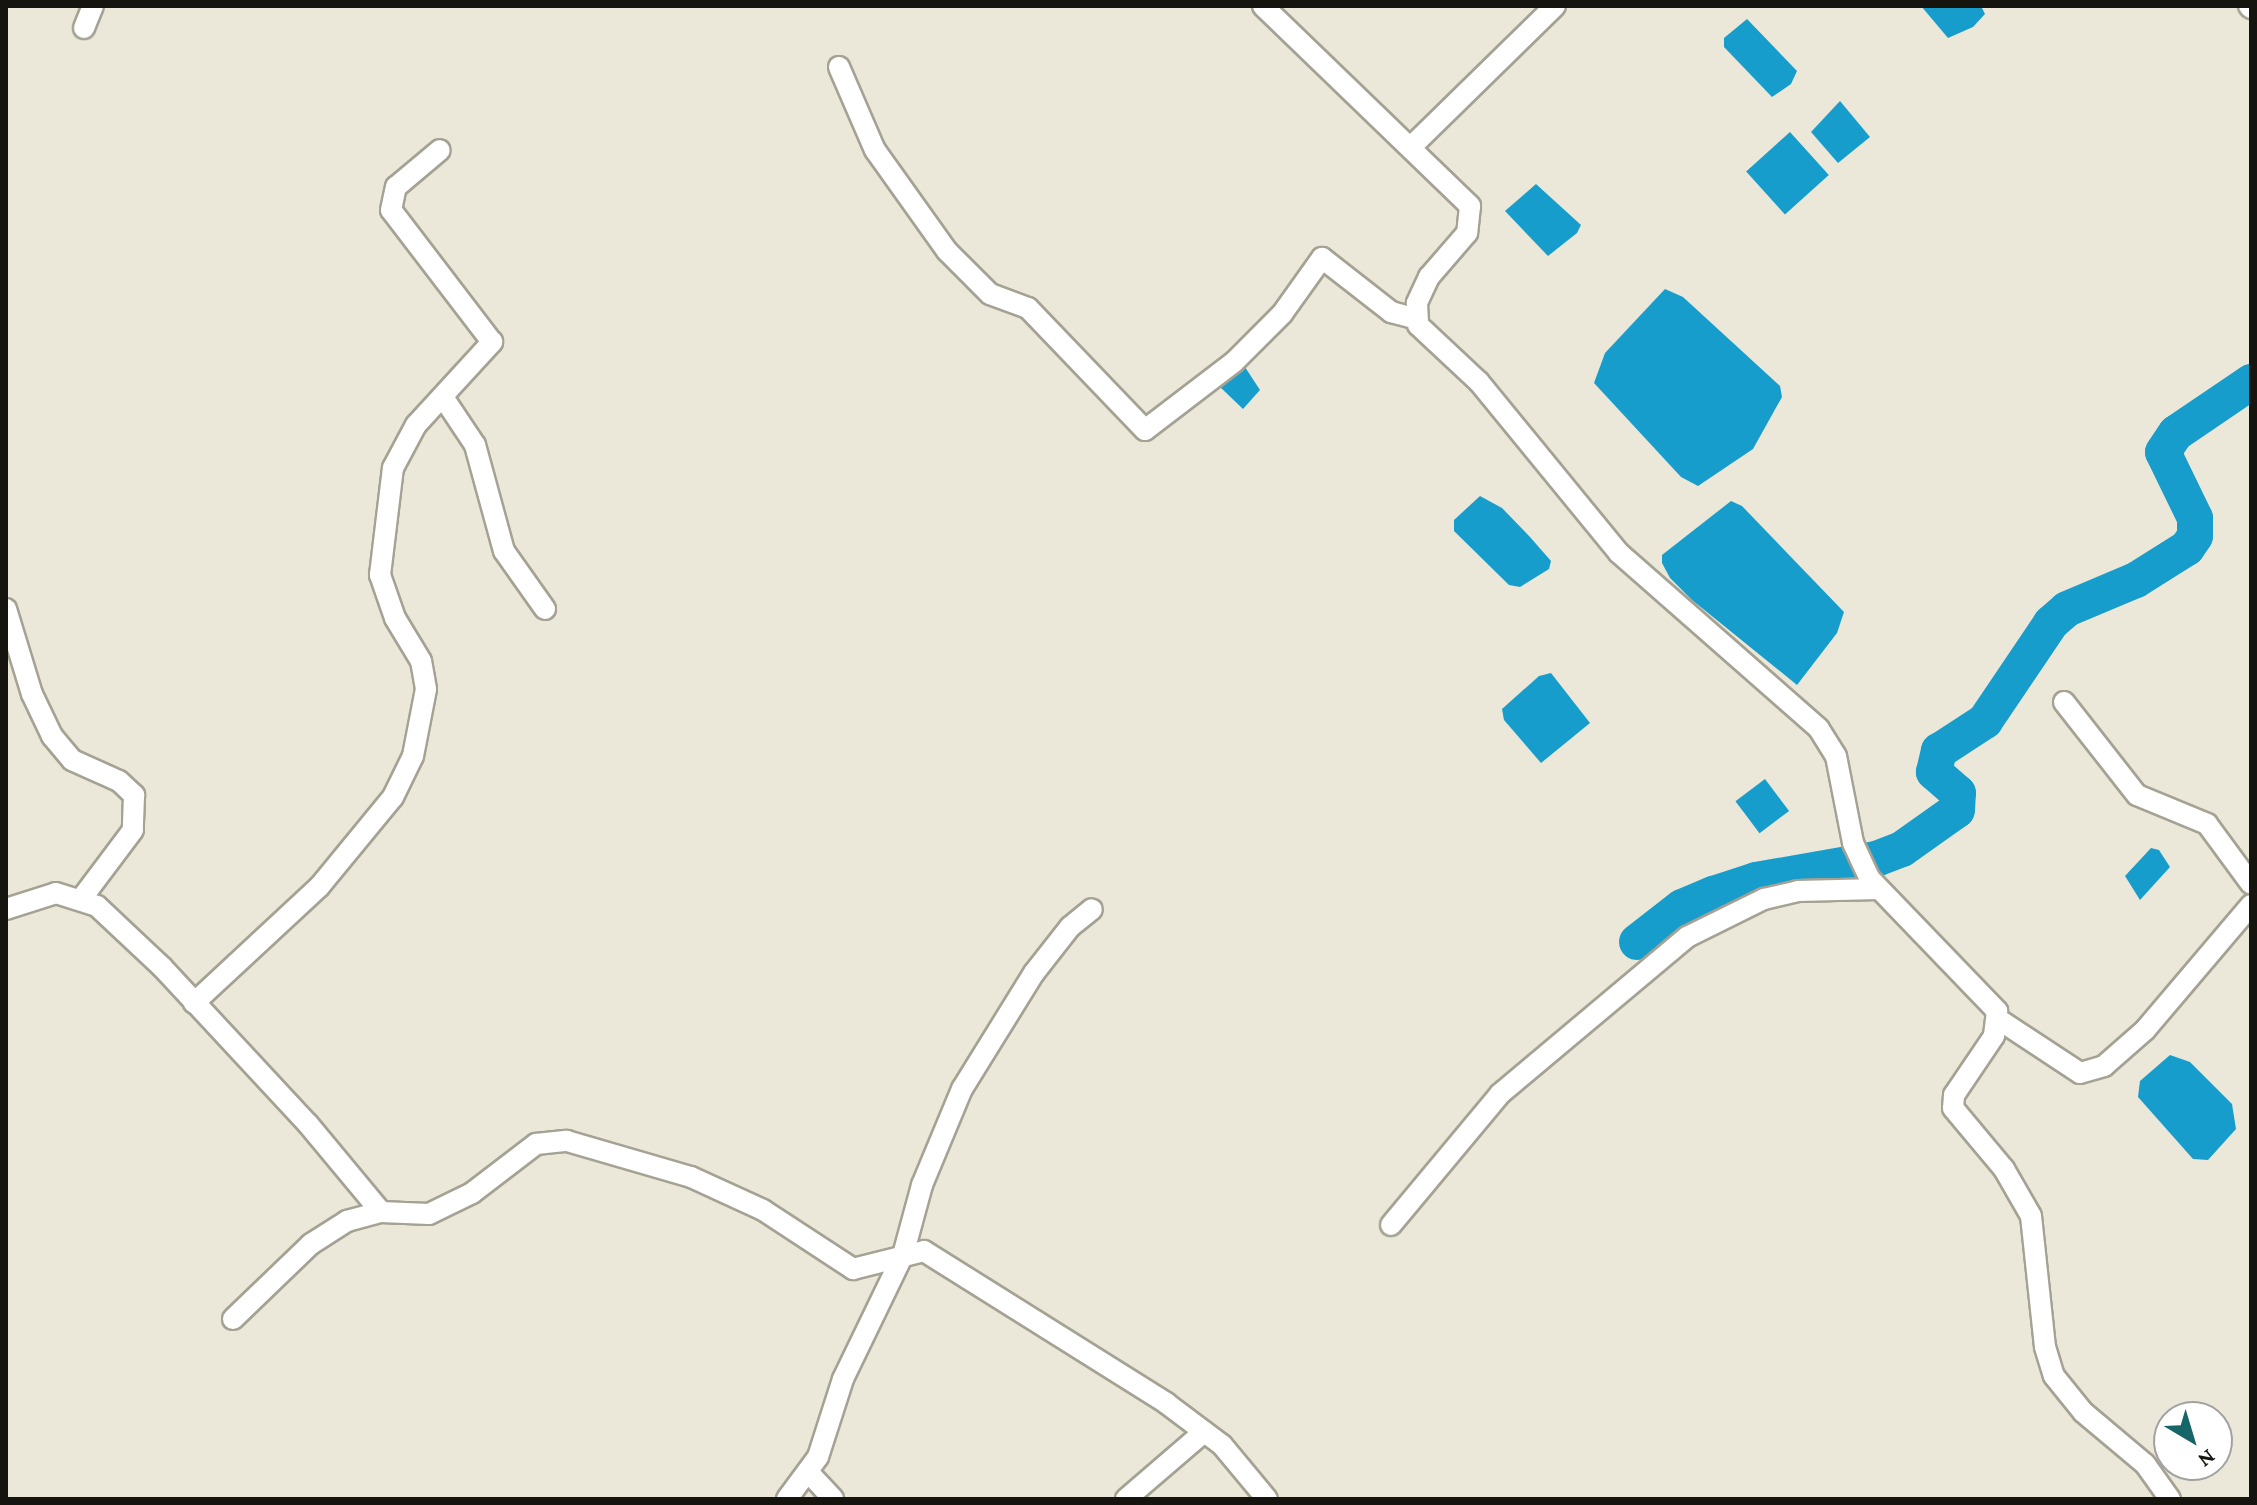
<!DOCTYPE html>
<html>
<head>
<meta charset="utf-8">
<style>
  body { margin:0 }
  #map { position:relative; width:2257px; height:1505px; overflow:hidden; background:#ebe8d9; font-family:"Crimson Pro",serif }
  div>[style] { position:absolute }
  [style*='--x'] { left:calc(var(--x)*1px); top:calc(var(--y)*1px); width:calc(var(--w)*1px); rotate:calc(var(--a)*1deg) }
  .water>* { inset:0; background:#179dcc; transform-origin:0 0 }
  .river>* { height:36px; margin:-18px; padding:0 18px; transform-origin:18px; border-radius:18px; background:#179dcc }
  .roads { filter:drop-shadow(2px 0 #a5a294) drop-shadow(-2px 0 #a5a294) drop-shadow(0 2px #a5a294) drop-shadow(0 -2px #a5a294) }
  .minor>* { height:20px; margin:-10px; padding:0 10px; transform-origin:10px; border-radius:10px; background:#fff }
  span { translate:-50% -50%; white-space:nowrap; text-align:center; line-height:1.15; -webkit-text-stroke:8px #fff; paint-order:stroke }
  .frame { position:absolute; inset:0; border:8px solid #15140f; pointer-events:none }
  .north { position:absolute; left:2153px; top:1401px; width:80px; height:80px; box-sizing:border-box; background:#fff; border:2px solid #a1a19f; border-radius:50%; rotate:142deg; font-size:22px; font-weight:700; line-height:32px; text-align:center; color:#15140f }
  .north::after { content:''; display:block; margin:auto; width:28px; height:36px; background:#166569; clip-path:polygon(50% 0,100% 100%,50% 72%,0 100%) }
</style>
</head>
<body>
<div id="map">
  <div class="water">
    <div style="clip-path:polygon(1921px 6px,1981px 6px,1985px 14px,1973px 27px,1948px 38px)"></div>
    <div style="clip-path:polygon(1747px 19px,1797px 71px,1791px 84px,1772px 97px,1724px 47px,1724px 38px)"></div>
    <div style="clip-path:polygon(1840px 101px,1870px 137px,1838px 163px,1811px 132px)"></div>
    <div style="left:1790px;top:132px;width:58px;height:59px;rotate:48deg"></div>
    <div style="clip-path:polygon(1536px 184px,1581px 225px,1577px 233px,1548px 256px,1505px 211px)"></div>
    <div style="clip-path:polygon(1665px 289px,1683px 297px,1780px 386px,1782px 397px,1753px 449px,1698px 486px,1681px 477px,1594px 383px,1605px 353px)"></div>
    <div style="clip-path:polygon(1243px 364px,1260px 390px,1243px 409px,1219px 386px)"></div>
    <div style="clip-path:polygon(1480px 496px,1502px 508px,1530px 537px,1551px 561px,1549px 569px,1520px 587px,1509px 585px,1454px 531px,1454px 520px)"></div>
    <div style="clip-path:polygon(1731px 501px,1742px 506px,1844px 612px,1837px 633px,1797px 685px,1692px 600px,1670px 578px,1662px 563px,1662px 555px)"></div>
    <div style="clip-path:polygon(1551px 673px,1590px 723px,1541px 763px,1504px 720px,1502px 709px,1539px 676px)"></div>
    <div style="left:1765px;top:779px;width:40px;height:37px;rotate:53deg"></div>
    <div style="clip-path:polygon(2151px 848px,2159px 850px,2170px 867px,2140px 900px,2125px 876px)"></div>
    <div style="clip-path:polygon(2170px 1055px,2190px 1062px,2232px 1104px,2236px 1129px,2208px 1160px,2193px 1159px,2138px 1097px,2140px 1081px)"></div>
  </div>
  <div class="river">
    <div style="--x:1637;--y:942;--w:57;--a:-37.9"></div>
    <div style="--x:1682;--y:907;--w:34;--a:-23"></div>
    <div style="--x:1713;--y:894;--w:45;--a:-18"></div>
    <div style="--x:1756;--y:880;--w:122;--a:-9.9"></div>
    <div style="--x:1876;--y:859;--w:28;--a:-21"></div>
    <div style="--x:1902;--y:849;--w:67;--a:-35.3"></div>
    <div style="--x:1957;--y:810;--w:17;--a:-87"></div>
    <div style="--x:1958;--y:793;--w:32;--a:-139"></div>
    <div style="--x:1934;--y:772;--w:22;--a:-77"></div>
    <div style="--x:1939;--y:751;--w:55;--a:-33.1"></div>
    <div style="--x:1985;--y:721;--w:118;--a:-56"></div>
    <div style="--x:2051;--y:623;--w:21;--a:-41"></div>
    <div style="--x:2067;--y:609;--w:75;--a:-22.8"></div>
    <div style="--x:2136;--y:580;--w:60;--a:-32.1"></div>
    <div style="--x:2187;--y:548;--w:14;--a:-56"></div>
    <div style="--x:2195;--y:536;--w:18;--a:-90"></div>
    <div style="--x:2195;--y:518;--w:73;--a:-115.9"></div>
    <div style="--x:2163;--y:452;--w:23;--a:-56"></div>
    <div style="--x:2176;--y:433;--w:91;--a:-34.2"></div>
  </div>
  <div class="roads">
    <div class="minor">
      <div style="--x:1263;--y:6;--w:288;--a:44"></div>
      <div style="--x:1470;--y:206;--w:27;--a:96"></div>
      <div style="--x:1467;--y:233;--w:58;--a:130.8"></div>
      <div style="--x:1429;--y:277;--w:29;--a:115"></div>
      <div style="--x:1417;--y:303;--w:22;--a:87"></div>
      <div style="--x:1418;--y:325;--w:83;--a:43.1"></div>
      <div style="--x:1479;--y:382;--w:221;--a:50.7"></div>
      <div style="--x:1619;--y:553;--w:266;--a:41.3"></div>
      <div style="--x:1819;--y:729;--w:32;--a:58"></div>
      <div style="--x:1836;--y:756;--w:89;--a:78.9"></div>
      <div style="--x:1853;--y:843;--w:38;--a:65"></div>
      <div style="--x:1869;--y:878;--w:185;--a:46.1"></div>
      <div style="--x:1997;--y:1011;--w:25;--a:97"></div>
      <div style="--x:1994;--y:1036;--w:71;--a:124.1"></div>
      <div style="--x:1954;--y:1095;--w:13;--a:94"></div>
      <div style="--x:1953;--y:1108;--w:80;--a:50.1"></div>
      <div style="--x:2004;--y:1169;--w:54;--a:60.1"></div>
      <div style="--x:2031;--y:1216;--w:132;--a:83.9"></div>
      <div style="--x:2045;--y:1347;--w:30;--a:73"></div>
      <div style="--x:2054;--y:1376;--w:46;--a:51.1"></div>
      <div style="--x:2083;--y:1412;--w:81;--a:40"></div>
      <div style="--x:2145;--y:1464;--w:43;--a:54.5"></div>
      <div style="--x:2249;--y:6;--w:3;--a:45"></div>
      <div style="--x:84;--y:28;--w:24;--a:-68"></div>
      <div style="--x:839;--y:67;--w:90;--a:66.6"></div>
      <div style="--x:875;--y:150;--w:124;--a:54.5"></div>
      <div style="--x:947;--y:251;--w:61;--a:45"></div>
      <div style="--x:990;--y:294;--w:40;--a:20.2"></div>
      <div style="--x:1028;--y:308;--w:169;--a:46.2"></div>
      <div style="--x:1145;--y:430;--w:112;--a:-37.4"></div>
      <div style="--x:1234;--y:362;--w:68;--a:-45"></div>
      <div style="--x:1282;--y:314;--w:69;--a:-54.5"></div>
      <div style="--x:1322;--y:258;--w:88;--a:38"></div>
      <div style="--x:1391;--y:312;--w:24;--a:15"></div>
      <div style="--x:1412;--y:146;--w:200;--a:-44.4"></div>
      <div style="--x:443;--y:397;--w:58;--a:56.3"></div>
      <div style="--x:475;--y:445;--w:110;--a:74.7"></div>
      <div style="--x:504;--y:551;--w:71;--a:54.7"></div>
      <div style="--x:6;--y:609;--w:89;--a:73"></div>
      <div style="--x:32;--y:694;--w:47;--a:64.5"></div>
      <div style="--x:52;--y:736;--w:31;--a:50"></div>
      <div style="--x:72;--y:760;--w:51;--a:24.1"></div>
      <div style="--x:119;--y:781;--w:21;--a:43"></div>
      <div style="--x:134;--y:795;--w:35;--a:92"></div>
      <div style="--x:133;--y:830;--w:85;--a:126.9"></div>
      <div style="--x:2064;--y:702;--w:118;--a:51.9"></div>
      <div style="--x:2137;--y:795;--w:76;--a:22.5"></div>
      <div style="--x:2207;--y:824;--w:74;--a:53.7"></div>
      <div style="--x:6;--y:909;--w:52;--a:-17.7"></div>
      <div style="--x:56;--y:893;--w:43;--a:17.6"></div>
      <div style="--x:97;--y:906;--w:89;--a:43.2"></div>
      <div style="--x:162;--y:967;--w:214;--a:47.1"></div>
      <div style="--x:308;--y:1124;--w:114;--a:50.3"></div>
      <div style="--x:381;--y:1212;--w:48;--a:2.4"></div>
      <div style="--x:429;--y:1214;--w:48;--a:-26"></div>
      <div style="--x:472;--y:1193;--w:81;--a:-37.4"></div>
      <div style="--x:536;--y:1144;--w:31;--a:-6"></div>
      <div style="--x:567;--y:1141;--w:129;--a:16.2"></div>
      <div style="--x:691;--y:1177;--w:79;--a:24.6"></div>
      <div style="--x:763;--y:1210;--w:108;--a:33.2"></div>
      <div style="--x:853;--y:1269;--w:73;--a:-14.2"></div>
      <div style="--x:924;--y:1251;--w:286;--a:32.1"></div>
      <div style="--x:1166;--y:1403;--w:70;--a:36.9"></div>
      <div style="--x:1222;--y:1445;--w:70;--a:50.2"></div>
      <div style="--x:194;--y:1003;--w:171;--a:-42.9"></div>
      <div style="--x:319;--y:887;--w:117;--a:-50.6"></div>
      <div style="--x:393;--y:797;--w:46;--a:-64"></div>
      <div style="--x:413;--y:756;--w:68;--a:-79"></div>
      <div style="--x:426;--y:689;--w:28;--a:-100"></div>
      <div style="--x:421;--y:661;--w:50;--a:-121.2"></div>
      <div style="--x:395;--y:618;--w:46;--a:-109.2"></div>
      <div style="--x:380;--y:575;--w:108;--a:-83.1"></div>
      <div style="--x:393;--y:468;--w:49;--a:-61.9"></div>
      <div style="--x:416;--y:425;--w:113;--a:-47.5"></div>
      <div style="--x:492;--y:342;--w:166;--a:-127.4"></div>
      <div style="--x:391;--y:210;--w:24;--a:-78"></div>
      <div style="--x:396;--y:187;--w:57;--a:-40.1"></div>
      <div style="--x:1998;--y:1019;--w:98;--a:33.4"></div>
      <div style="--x:2080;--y:1073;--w:25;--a:-16"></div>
      <div style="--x:2104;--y:1066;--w:55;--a:-41.3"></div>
      <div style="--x:2145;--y:1030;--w:164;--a:-49.7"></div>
      <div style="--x:1391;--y:1225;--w:170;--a:-50.2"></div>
      <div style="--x:1500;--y:1094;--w:244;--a:-40"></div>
      <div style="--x:1687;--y:937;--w:86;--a:-26.3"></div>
      <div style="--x:1764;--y:899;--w:35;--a:-13"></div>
      <div style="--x:1798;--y:891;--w:80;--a:-1.4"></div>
      <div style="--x:233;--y:1319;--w:108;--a:-43.9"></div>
      <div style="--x:311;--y:1244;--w:43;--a:-32.6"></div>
      <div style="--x:347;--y:1221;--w:35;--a:-15"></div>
      <div style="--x:810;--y:1474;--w:34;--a:47"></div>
      <div style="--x:787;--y:1499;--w:52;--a:-53.6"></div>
      <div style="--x:818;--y:1457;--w:82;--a:-72.2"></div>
      <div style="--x:843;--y:1379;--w:138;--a:-64.2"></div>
      <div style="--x:903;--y:1255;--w:73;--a:-74.8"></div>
      <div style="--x:922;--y:1185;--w:104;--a:-67.4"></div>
      <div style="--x:962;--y:1089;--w:137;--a:-58.2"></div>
      <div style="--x:1034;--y:973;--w:58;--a:-52"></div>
      <div style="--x:1070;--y:927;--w:28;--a:-39"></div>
      <div style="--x:1126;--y:1499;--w:103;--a:-40.7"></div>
    </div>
  </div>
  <div class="frame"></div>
  <div class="north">N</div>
</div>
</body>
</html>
